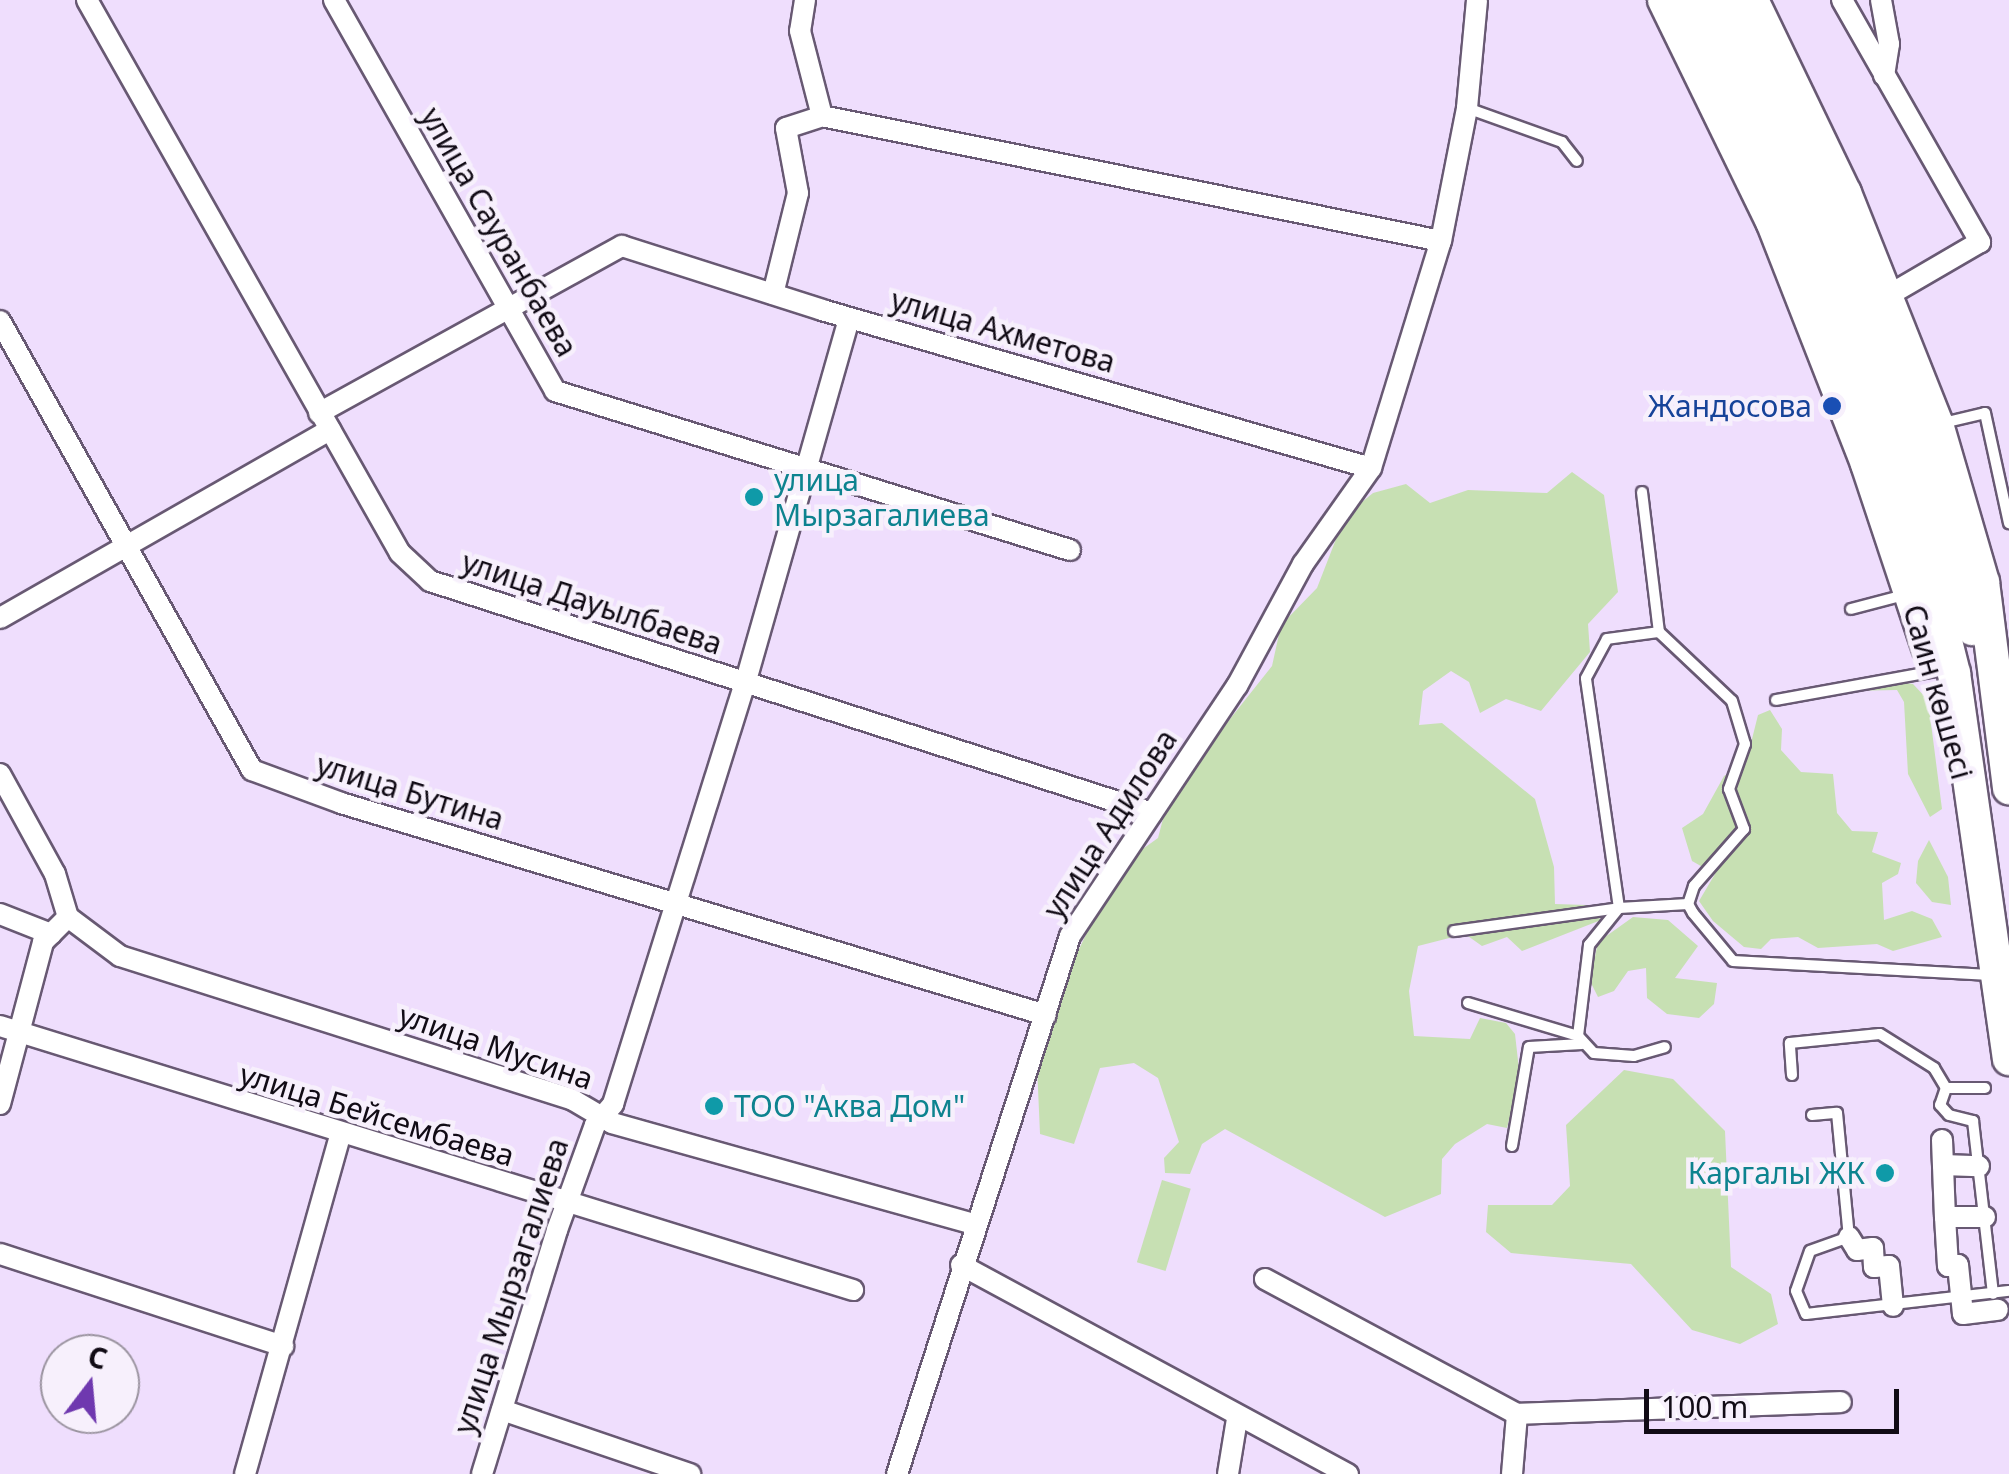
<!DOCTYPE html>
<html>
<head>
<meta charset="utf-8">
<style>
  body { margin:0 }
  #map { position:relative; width:2009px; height:1474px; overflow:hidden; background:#efdefd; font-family:"Noto Sans",sans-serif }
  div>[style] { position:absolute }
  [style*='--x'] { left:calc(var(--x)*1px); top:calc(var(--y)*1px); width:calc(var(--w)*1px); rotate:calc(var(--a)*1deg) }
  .green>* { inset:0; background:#c7e0b3; transform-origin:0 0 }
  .roads { filter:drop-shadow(2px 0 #685973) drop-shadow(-2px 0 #685973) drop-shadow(0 2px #685973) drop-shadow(0 -2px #685973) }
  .lane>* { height:10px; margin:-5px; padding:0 5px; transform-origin:5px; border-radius:5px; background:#fff }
  .street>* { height:20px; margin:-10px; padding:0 10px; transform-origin:10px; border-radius:10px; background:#fff }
  .primary>* { height:32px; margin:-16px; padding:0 16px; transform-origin:16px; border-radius:16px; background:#fff }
  .dots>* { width:28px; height:28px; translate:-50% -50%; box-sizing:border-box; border:5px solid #f7f0fc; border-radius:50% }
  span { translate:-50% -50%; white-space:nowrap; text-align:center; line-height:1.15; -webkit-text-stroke:9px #f7f0fc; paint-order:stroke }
  .street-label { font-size:30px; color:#110b15 }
  .transit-label { font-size:30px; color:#164399 }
  .right { translate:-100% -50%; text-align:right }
  .culture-label { font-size:30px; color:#0d838f }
  .left { translate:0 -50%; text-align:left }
  .north { position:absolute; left:40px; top:1334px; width:100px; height:100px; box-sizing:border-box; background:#f7f0fc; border:2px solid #9b94a0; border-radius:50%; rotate:16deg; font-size:28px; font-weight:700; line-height:40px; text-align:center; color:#110b15 }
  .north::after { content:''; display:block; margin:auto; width:35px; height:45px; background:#6f38af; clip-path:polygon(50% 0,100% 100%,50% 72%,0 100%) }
  .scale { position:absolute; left:1644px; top:1389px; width:255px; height:45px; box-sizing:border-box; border:5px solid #110b15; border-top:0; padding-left:12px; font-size:30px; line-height:35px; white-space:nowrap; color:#110b15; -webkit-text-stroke:8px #f7f0fc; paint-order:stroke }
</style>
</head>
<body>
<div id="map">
  <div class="green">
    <div style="clip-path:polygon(1572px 472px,1604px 495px,1618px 592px,1588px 624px,1590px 652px,1541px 711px,1506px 699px,1480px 713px,1469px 682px,1451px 671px,1423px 691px,1419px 725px,1442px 723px,1535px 799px,1554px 867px,1555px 904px,1587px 905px,1601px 920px,1522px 951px,1507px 937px,1482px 946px,1465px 934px,1418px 946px,1409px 991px,1414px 1036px,1470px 1039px,1480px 1018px,1506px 1023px,1515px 1034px,1520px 1078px,1507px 1128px,1487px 1124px,1455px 1144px,1442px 1159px,1441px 1194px,1385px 1217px,1225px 1129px,1202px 1144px,1190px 1174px,1165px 1173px,1164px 1158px,1179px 1142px,1158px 1078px,1134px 1063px,1100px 1068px,1074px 1144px,1040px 1134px,1037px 1066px,1067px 974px,1119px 866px,1158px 838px,1169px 796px,1272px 666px,1281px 625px,1317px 588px,1345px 516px,1373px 493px,1406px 484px,1430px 503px,1468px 490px,1547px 493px)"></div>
    <div style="clip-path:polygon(1893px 681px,1913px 684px,1928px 700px,1942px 809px,1930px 817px,1908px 774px,1904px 702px,1897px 690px,1848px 691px)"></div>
    <div style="clip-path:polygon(1770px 710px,1782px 729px,1781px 750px,1801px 772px,1833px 774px,1837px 813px,1852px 831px,1878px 832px,1872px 852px,1901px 863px,1898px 874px,1882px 883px,1884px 920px,1912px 911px,1932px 919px,1942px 937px,1893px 951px,1877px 944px,1818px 948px,1798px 937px,1771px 939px,1761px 949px,1744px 947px,1713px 921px,1699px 901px,1715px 874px,1692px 861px,1682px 828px,1703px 814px,1724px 776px,1746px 763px,1758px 715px)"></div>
    <div style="clip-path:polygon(1929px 840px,1948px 877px,1951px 905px,1932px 902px,1916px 883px,1918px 861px)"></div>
    <div style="clip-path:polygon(1633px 917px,1668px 920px,1698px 946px,1675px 978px,1717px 983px,1714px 1004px,1699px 1018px,1667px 1014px,1647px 998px,1646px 968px,1628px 971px,1614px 991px,1598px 997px,1590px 981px,1598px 942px)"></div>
    <div style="clip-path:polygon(1624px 1070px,1673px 1079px,1725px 1131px,1731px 1267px,1771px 1294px,1778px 1324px,1740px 1344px,1692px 1330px,1631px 1264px,1511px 1253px,1486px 1232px,1488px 1205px,1552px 1205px,1570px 1186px,1566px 1125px)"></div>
    <div style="left:1162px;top:1180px;width:30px;height:86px;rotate:17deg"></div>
  </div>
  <div class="roads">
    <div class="lane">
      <div style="--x:1467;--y:108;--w:101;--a:19.7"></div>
      <div style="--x:1562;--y:142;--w:24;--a:52"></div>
      <div style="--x:1943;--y:423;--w:43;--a:-13.4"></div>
      <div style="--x:1985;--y:413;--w:113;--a:77.7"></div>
      <div style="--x:1642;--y:492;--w:141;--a:83.1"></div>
      <div style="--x:1659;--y:632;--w:100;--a:43.4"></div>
      <div style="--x:1732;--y:701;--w:45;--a:73.2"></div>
      <div style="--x:1745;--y:744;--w:48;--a:109.6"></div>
      <div style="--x:1729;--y:789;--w:43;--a:69.4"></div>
      <div style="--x:1744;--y:829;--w:76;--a:131.3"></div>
      <div style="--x:1694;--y:886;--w:19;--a:108"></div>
      <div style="--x:1688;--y:904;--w:10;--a:61"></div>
      <div style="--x:1693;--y:913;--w:62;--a:50.2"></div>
      <div style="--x:1733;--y:961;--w:257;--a:3.1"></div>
      <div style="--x:1851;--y:609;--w:59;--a:-14.7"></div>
      <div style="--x:1776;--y:700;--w:163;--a:-10.3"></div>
      <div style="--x:1454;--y:931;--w:167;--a:-7.9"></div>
      <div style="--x:1619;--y:908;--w:232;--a:-98.2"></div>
      <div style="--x:1586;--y:678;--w:44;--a:-61.7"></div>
      <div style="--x:1607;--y:639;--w:52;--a:-7.7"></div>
      <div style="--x:1468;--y:1003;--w:115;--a:16.7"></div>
      <div style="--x:1578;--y:1036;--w:23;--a:47"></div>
      <div style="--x:1594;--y:1053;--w:40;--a:4.3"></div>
      <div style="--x:1634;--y:1056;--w:32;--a:-16"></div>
      <div style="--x:1578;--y:1036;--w:92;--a:-83.1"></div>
      <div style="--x:1589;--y:945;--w:48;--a:-51"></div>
      <div style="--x:1619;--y:908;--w:69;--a:-3.3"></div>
      <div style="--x:1792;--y:1075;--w:32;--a:-94"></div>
      <div style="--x:1790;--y:1043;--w:90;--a:-5.7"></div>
      <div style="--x:1880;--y:1034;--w:64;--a:32.2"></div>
      <div style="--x:1934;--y:1068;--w:23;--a:59"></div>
      <div style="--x:1985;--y:1088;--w:39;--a:180"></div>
      <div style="--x:1946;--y:1088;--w:18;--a:109"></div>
      <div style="--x:1940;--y:1105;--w:13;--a:48"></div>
      <div style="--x:1949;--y:1115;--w:25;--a:14"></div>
      <div style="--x:1973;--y:1121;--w:174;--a:83.4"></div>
      <div style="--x:1812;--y:1115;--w:25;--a:-5"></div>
      <div style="--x:1837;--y:1113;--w:125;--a:84.5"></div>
      <div style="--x:1849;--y:1237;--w:41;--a:160.3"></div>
      <div style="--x:1810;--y:1251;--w:42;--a:109.3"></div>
      <div style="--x:1796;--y:1291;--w:25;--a:67"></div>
      <div style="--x:1806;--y:1314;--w:204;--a:-6.5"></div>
      <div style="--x:1512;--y:1146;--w:100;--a:-80.3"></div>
      <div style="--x:1529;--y:1047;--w:53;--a:-3.2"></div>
    </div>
    <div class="street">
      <div style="--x:87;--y:0;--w:635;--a:60.49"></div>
      <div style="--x:400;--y:553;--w:41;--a:43"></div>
      <div style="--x:430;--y:581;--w:758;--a:17.81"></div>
      <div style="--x:334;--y:0;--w:449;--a:60.5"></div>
      <div style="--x:555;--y:391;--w:539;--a:17.16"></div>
      <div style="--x:805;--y:0;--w:31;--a:99"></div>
      <div style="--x:800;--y:31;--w:88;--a:75.5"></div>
      <div style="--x:1842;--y:0;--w:279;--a:60.3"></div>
      <div style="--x:1980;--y:242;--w:105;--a:149.8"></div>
      <div style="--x:1881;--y:0;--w:45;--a:79.7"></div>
      <div style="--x:1889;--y:44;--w:32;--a:99"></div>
      <div style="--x:773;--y:294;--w:104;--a:-76.1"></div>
      <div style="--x:798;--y:193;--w:66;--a:-100.5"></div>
      <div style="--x:786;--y:128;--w:38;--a:-18"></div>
      <div style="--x:822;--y:116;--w:631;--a:11.42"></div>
      <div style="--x:0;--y:321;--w:515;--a:60.7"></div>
      <div style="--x:252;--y:770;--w:95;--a:20.3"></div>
      <div style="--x:341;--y:803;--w:736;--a:16.74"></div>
      <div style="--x:319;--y:413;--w:346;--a:-28.9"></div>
      <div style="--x:622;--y:246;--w:210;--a:17.7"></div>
      <div style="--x:822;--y:310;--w:571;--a:16.06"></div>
      <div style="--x:0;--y:618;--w:380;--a:-29.7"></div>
      <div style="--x:0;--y:774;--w:114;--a:61.2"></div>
      <div style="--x:55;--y:874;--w:45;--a:73.2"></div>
      <div style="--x:0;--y:914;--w:55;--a:21.4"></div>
      <div style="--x:68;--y:917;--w:65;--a:36.9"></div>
      <div style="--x:120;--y:956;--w:475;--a:17.6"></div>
      <div style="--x:573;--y:1100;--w:45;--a:30.5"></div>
      <div style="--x:612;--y:1123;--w:376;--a:15.6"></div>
      <div style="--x:0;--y:1026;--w:893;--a:17.2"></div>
      <div style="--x:0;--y:1104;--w:168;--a:-75.1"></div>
      <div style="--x:43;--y:942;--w:35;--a:-45"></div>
      <div style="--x:1942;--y:1140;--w:77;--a:87.8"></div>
      <div style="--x:1945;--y:1217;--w:40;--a:0"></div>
      <div style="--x:1943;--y:1165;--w:36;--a:2"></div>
      <div style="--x:1945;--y:1217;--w:49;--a:86.5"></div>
      <div style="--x:1948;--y:1266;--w:10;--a:-6"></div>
      <div style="--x:1958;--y:1265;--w:49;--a:84.2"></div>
      <div style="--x:1963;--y:1314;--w:35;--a:-7"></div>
      <div style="--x:1849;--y:1237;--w:15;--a:58"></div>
      <div style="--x:1857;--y:1250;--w:16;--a:-7"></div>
      <div style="--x:1873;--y:1248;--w:19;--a:87"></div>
      <div style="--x:1874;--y:1267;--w:15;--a:-4"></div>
      <div style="--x:1889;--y:1266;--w:40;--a:84.3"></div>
      <div style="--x:0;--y:1254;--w:298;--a:18"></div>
      <div style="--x:961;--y:1265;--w:440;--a:28.4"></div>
      <div style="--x:1265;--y:1279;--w:286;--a:28.2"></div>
      <div style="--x:1517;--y:1414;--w:324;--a:-2.1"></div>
      <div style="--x:502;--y:1410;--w:199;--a:18.8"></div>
      <div style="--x:245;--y:1474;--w:352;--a:-74.3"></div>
      <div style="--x:482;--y:1474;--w:255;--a:-72.9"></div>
      <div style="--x:557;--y:1230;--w:112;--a:-70.1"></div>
      <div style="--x:595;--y:1125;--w:28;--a:-49"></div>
      <div style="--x:613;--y:1104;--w:440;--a:-72.6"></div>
      <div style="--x:745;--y:684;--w:380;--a:-74.1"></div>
      <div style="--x:897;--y:1474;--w:565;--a:-72.17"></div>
      <div style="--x:1070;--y:936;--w:301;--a:-56.3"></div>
      <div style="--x:1237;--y:686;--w:139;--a:-61.6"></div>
      <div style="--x:1303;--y:564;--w:118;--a:-54.7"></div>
      <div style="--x:1371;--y:468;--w:238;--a:-72.9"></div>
      <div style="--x:1441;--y:241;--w:136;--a:-78.9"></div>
      <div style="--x:1467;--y:108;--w:108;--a:-84.7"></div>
      <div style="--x:1228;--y:1474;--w:56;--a:-80.7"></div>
      <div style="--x:1512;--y:1474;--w:60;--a:-85.2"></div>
    </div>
    <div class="primary">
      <div style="--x:1664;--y:0;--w:246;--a:64"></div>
      <div style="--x:1772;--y:221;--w:261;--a:68.6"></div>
      <div style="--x:1867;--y:464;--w:193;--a:71.6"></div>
      <div style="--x:1695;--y:0;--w:235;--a:64"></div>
      <div style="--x:1798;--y:211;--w:369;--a:69.8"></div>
      <div style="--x:1925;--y:557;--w:120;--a:76"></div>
      <div style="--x:1954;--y:673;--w:390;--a:81.9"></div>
      <div style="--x:1724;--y:0;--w:225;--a:64.1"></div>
      <div style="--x:1822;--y:202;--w:140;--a:68.2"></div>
      <div style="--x:1874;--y:332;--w:313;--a:71.7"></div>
      <div style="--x:1752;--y:0;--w:214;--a:64.3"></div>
      <div style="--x:1845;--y:193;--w:249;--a:68.3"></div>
      <div style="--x:1937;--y:424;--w:165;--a:73.8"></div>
      <div style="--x:1983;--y:582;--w:208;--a:82.8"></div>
    </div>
  </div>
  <div class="dots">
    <div style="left:1832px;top:406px;background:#1a4fb4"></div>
    <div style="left:754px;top:497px;background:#0f9aa8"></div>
    <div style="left:714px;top:1106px;background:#0f9aa8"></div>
    <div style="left:1885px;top:1173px;background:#0f9aa8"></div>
  </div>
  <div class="street-label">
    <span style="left:499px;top:232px;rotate:60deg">улица Сауранбаева</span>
    <span style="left:1003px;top:331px;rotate:16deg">улица Ахметова</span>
    <span style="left:592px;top:603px;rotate:18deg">улица Дауылбаева</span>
    <span style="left:1938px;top:692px;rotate:74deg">Саин көшесі</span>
    <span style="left:410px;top:792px;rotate:17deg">улица Бутина</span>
    <span style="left:1110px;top:824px;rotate:-57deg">улица Адилова</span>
    <span style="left:496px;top:1047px;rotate:19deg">улица Мусина</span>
    <span style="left:377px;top:1115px;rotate:17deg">улица Бейсембаева</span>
    <span style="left:511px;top:1286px;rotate:-72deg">улица Мырзагалиева</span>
  </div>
  <div class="transit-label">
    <span class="right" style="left:1812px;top:406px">Жандосова</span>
  </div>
  <div class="culture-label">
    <span class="left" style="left:774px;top:497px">улица<br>Мырзагалиева</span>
    <span class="left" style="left:734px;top:1106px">ТОО "Аква Дом"</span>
    <span class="right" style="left:1865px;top:1173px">Каргалы ЖК</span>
  </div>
  <div class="north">С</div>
  <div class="scale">100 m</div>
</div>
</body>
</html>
